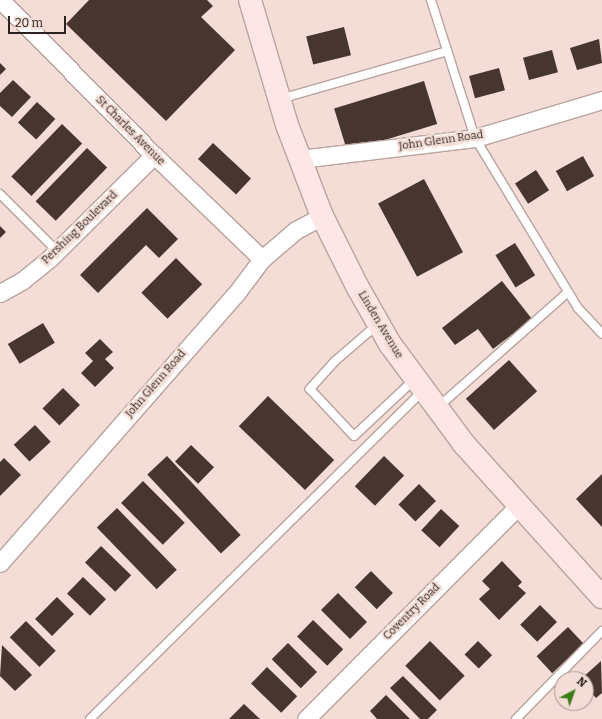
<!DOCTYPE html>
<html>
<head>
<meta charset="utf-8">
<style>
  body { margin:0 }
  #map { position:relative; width:602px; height:719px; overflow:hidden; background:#f3ddd6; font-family:Bitter,serif }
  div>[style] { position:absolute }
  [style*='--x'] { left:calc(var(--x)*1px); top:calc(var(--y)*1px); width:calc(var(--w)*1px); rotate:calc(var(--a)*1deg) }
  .building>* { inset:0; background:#473630; transform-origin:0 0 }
  .roads { filter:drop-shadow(1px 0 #b8a49d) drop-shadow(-1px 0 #b8a49d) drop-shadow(0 1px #b8a49d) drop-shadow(0 -1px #b8a49d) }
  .lane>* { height:8px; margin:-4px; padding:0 4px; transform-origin:4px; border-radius:4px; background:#fff }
  .street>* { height:17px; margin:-8.5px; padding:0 8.5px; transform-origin:8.5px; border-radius:8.5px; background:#fff }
  .secondary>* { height:22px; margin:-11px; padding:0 11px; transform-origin:11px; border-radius:11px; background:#ffe6e6 }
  span { translate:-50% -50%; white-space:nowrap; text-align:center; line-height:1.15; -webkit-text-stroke:4px #f3ddd6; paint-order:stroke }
  .street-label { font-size:11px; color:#2a221f }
  .north { position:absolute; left:554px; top:671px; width:40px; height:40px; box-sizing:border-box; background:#f3ddd6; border:1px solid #a3928d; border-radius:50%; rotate:41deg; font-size:11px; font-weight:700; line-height:16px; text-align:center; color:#2a221f }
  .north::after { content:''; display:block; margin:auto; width:14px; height:18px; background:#3b7b19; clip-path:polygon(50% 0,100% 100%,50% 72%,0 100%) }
  .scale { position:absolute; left:8px; top:16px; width:58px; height:18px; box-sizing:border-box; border:2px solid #2a221f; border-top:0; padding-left:5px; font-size:12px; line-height:14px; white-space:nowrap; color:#2a221f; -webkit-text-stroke:3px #f3ddd6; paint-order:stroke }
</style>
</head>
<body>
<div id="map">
  <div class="building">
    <div style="clip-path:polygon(89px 0,207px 0,213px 6px,201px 17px,235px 50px,166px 121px,66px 24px)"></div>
    <div style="left:344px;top:27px;width:29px;height:39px;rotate:76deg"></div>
    <div style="clip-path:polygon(599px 39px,602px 63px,577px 70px,570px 48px)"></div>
    <div style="left:552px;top:50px;width:23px;height:30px;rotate:75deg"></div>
    <div style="clip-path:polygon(0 63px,6px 69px,0 75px)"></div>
    <div style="left:499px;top:68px;width:23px;height:31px;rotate:75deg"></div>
    <div style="clip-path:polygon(13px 80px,31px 97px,12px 117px,0 106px,0 93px)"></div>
    <div style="left:424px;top:81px;width:45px;height:94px;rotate:73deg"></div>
    <div style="left:37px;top:102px;width:25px;height:28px;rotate:43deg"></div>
    <div style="left:62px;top:124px;width:28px;height:73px;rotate:44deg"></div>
    <div style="left:213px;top:143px;width:52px;height:22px;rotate:43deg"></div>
    <div style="left:87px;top:148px;width:28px;height:74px;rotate:44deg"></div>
    <div style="left:583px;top:156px;width:23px;height:31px;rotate:61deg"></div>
    <div style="left:536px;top:170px;width:24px;height:25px;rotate:57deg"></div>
    <div style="left:424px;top:179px;width:83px;height:52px;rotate:62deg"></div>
    <div style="clip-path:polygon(147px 208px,178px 239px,159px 258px,146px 245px,98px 293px,80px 275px)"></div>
    <div style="clip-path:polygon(0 226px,6px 232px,0 238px)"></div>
    <div style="left:515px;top:243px;width:38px;height:23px;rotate:58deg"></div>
    <div style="left:176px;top:258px;width:37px;height:49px;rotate:45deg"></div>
    <div style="clip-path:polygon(502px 281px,532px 319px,493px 349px,478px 329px,455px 345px,442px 328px)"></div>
    <div style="left:43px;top:323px;width:23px;height:41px;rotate:59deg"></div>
    <div style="clip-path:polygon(100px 339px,113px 352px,105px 359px,114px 368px,95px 387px,81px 373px,93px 361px,85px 353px)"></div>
    <div style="left:509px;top:360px;width:42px;height:58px;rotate:48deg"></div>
    <div style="left:63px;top:388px;width:24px;height:29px;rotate:45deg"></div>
    <div style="left:268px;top:396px;width:92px;height:42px;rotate:44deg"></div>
    <div style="left:35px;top:425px;width:23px;height:29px;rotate:47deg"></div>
    <div style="left:191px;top:445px;width:32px;height:23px;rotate:44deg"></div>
    <div style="left:167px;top:456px;width:108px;height:27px;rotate:47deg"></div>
    <div style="left:384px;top:456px;width:28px;height:42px;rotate:44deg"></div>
    <div style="clip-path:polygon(4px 458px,21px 475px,0 496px,0 462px)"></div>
    <div style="clip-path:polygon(602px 474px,602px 527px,576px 499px)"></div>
    <div style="left:143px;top:481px;width:59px;height:31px;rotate:45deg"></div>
    <div style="left:419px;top:484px;width:24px;height:29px;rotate:45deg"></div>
    <div style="left:117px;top:508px;width:86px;height:28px;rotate:46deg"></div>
    <div style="left:441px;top:509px;width:25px;height:29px;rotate:43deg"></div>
    <div style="left:101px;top:546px;width:42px;height:23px;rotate:44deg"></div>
    <div style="clip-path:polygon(502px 561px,522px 582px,518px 586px,526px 593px,499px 620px,479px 599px,490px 589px,482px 581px)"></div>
    <div style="left:371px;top:571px;width:31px;height:23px;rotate:45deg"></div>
    <div style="left:83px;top:577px;width:32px;height:23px;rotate:44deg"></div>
    <div style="left:338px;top:593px;width:41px;height:24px;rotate:45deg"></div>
    <div style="left:57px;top:597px;width:24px;height:31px;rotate:45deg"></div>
    <div style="left:540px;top:605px;width:24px;height:28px;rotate:45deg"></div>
    <div style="left:313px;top:620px;width:42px;height:23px;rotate:44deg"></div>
    <div style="left:26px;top:621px;width:42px;height:23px;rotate:45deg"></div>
    <div style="left:568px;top:627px;width:23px;height:43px;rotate:47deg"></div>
    <div style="left:430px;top:641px;width:49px;height:35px;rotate:45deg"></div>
    <div style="left:478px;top:641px;width:20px;height:19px;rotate:45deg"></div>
    <div style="left:288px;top:643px;width:41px;height:23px;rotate:45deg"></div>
    <div style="clip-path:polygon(2px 645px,32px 675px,15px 691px,0 676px)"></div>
    <div style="clip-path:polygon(601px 661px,602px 693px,596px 698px,586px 687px,586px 679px,581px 679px)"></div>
    <div style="left:267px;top:667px;width:42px;height:23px;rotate:44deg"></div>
    <div style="clip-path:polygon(403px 676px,437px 710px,428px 719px,420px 719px,390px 688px)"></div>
    <div style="clip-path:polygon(386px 695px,410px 719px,377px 719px,370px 711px)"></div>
    <div style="clip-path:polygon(244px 704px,260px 719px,229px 719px)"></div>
  </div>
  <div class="roads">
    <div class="lane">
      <div style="--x:431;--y:0;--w:145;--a:72.3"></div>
      <div style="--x:475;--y:138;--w:199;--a:58.8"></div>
      <div style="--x:578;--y:308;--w:35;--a:47"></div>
      <div style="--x:280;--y:99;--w:174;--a:-16"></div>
      <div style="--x:0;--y:194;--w:81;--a:45"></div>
      <div style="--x:378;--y:324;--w:57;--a:139.3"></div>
      <div style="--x:335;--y:361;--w:38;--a:132"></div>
      <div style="--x:310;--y:389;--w:64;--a:46.9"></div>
      <div style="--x:354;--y:436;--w:83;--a:-43.1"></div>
      <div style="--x:437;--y:408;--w:175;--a:-41.5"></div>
      <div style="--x:90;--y:719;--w:467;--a:-44.6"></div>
      <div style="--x:516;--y:719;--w:123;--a:-45.7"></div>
    </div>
    <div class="street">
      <div style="--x:1;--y:0;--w:218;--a:45.4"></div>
      <div style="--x:154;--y:155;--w:150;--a:43.9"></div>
      <div style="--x:300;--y:159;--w:176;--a:-6.8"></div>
      <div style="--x:475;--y:138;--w:133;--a:-16.7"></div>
      <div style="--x:0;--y:293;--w:26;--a:-29"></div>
      <div style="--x:23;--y:280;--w:33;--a:-39"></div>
      <div style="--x:49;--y:259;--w:148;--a:-44.7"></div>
      <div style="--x:0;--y:563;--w:356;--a:-48.8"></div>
      <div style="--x:235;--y:295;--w:45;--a:-53.1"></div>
      <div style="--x:262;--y:259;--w:45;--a:-40.5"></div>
      <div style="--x:296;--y:230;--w:30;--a:-28"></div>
      <div style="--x:306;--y:719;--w:302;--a:-45.1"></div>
    </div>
    <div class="secondary">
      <div style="--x:250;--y:0;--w:130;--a:73.5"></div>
      <div style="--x:287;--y:125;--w:97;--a:69"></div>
      <div style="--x:322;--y:216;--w:78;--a:63.4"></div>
      <div style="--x:357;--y:286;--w:67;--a:60.4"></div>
      <div style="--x:390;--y:344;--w:124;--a:53.5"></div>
      <div style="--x:464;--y:444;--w:206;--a:48"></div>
    </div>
  </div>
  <div class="street-label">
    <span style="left:130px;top:131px;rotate:45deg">St Charles Avenue</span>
    <span style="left:441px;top:141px;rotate:-8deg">John Glenn Road</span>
    <span style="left:80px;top:228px;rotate:-44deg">Pershing Boulevard</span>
    <span style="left:380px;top:325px;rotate:59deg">Linden Avenue</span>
    <span style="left:156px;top:384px;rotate:-49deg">John Glenn Road</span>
    <span style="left:412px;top:612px;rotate:-45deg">Coventry Road</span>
  </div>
  <div class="north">N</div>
  <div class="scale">20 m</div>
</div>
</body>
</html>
